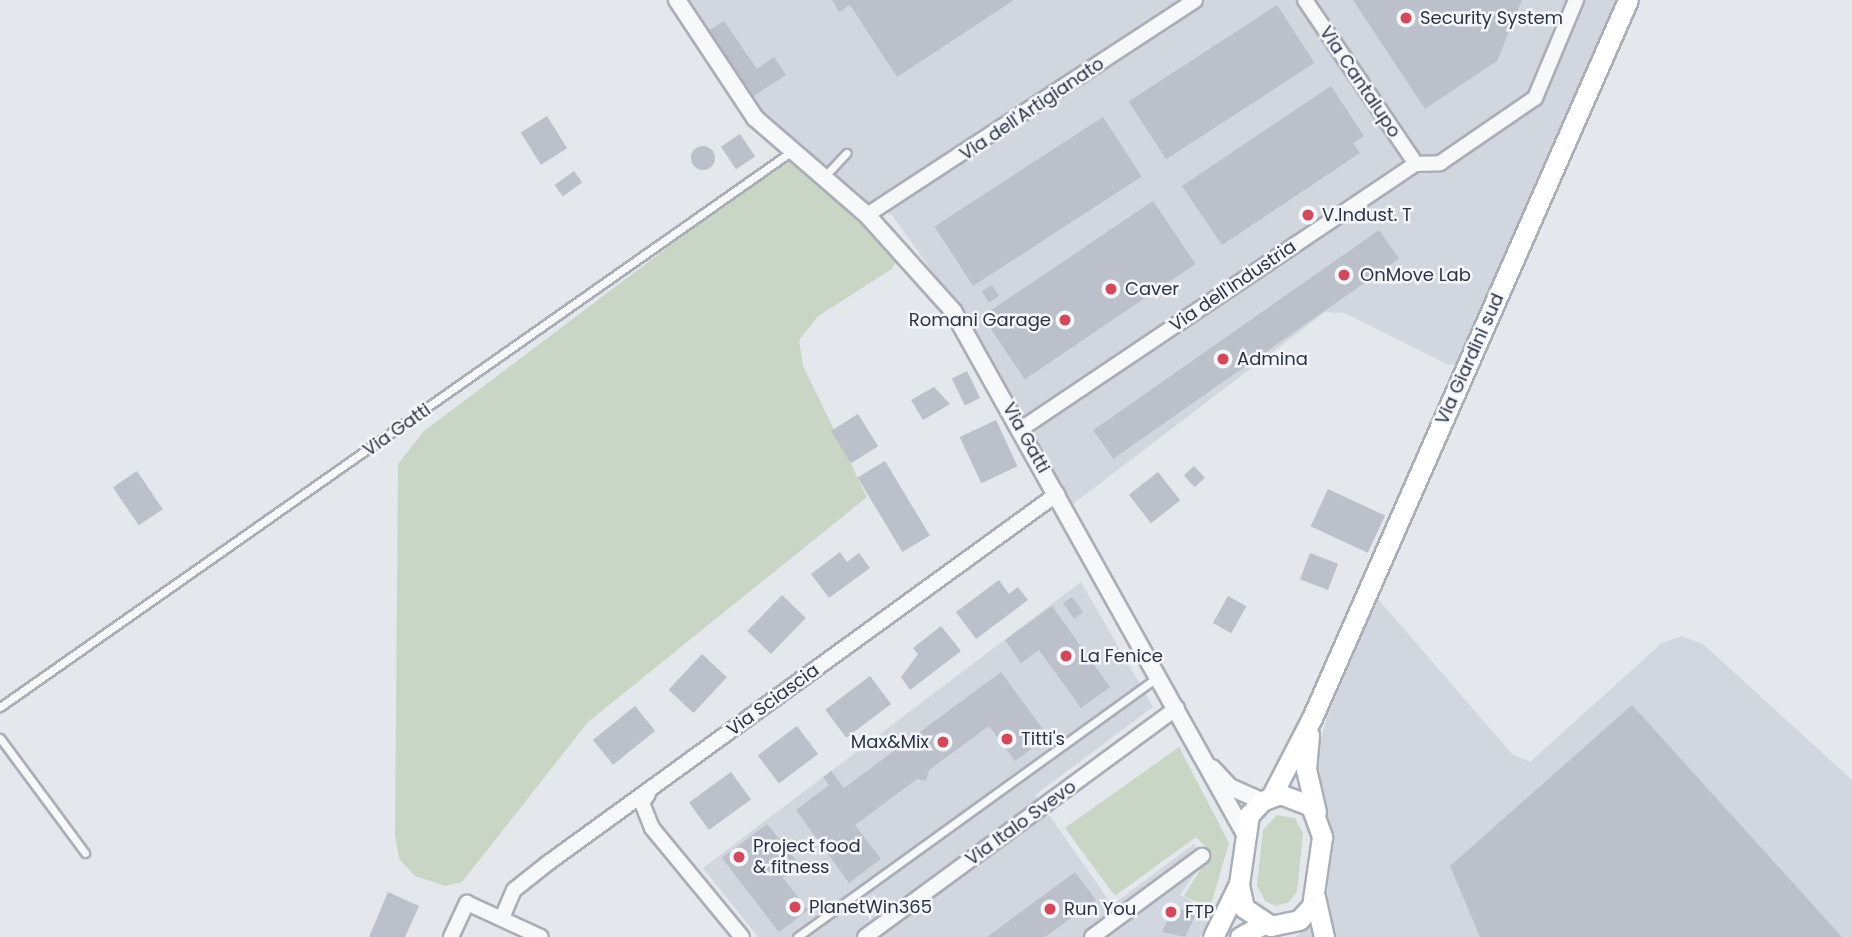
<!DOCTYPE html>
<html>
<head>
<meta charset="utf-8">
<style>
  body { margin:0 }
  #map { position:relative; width:1852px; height:937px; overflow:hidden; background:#e4e7ec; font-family:Poppins,sans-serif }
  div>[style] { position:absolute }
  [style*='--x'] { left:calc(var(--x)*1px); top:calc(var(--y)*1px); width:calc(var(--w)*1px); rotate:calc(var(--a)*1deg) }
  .built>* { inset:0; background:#d2d6de }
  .green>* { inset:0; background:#c9d6c5 }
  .building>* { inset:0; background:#bbc0ca; transform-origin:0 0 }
  .round { border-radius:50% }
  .roads { filter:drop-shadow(2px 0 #a9aeb7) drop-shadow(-2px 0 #a9aeb7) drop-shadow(0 2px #a9aeb7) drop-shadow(0 -2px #a9aeb7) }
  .service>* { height:7px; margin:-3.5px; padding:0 3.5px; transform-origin:3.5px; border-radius:3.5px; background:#f7f8fa }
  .minor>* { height:14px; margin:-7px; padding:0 7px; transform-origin:7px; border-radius:7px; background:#f7f8fa }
  .tertiary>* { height:16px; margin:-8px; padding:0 8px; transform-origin:8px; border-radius:8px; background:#f7f8fa }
  .secondary>* { height:19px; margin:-9.5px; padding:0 9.5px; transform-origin:9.5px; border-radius:9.5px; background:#fff }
  .dots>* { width:19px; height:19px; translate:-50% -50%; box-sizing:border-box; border:4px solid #f4f6f9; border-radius:50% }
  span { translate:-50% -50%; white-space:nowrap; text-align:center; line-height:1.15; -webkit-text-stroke:5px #f4f6f9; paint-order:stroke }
  .poi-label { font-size:18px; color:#2b3445 }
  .left { translate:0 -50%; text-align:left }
  .right { translate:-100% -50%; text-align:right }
  .street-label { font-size:18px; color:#2b3445 }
</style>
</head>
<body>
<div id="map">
  <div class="built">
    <div style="clip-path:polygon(677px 0,1625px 0,1461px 363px,1449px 365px,1345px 313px,1325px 312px,1069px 507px,959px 309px,892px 215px,860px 203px,733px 92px)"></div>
    <div style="clip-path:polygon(1081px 582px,1153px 707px,1035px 795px,1112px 905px,1194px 844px,1203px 862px,1180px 895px,1212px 911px,1200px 937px,758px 937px,703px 868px)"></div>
    <div style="clip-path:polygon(1378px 599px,1512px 754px,1530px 762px,1662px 643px,1682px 636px,1704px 645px,1852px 780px,1852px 937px,1254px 937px,1295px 937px,1326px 911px,1333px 830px,1322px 799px,1318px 751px,1327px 717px)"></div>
  </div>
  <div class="green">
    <div style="clip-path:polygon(792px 161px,893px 246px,897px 259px,892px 269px,818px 316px,799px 340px,803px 366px,867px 497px,588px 722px,462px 882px,445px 886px,415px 876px,399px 859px,395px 835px,398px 464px,424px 431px,773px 168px)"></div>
    <div style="clip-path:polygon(1179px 747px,1229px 843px,1210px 908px,1184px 896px,1211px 852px,1196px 837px,1115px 896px,1065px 828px)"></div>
    <div style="clip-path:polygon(1277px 815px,1295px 818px,1303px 833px,1297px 891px,1289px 902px,1276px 906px,1265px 901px,1257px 885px,1263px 830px)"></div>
  </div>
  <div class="building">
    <div style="clip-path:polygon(832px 0,1014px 0,897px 77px,850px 5px,839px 12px)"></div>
    <div style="clip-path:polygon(1353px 0,1522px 0,1497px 61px,1425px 109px)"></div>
    <div style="left:1277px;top:5px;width:69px;height:177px;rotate:57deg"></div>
    <div style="clip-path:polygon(724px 21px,757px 69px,774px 57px,786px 75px,749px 99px,705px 33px)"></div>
    <div style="clip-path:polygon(1331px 86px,1364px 136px,1353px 143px,1360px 153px,1222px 245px,1182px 186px)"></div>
    <div style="left:547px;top:116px;width:38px;height:31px;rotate:58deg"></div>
    <div style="left:1103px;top:117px;width:71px;height:201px;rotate:57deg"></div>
    <div style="left:740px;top:134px;width:27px;height:23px;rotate:56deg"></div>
    <div class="round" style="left:691px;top:146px;width:24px;height:24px"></div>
    <div style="left:574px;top:171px;width:14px;height:24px;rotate:54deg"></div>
    <div style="left:1153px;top:201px;width:76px;height:206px;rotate:56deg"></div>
    <div style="left:1310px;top:208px;width:11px;height:10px;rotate:56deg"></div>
    <div style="left:1379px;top:230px;width:35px;height:349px;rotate:55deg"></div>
    <div style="left:992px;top:285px;width:13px;height:12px;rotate:58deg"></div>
    <div style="left:967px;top:371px;width:30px;height:17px;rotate:64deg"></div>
    <div style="clip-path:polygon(934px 387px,950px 404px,923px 420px,911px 400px)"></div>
    <div style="left:858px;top:414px;width:38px;height:32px;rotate:58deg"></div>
    <div style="left:996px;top:420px;width:51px;height:40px;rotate:65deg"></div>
    <div style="left:885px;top:461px;width:87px;height:32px;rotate:59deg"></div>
    <div style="left:1194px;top:466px;width:16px;height:14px;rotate:47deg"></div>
    <div style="left:137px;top:471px;width:46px;height:29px;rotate:56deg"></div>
    <div style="left:1158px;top:472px;width:36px;height:37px;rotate:52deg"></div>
    <div style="left:1328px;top:489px;width:63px;height:41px;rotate:25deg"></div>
    <div style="clip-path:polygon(840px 552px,847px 562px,859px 553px,870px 568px,829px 598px,811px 574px)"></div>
    <div style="left:1310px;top:553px;width:30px;height:28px;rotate:21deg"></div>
    <div style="clip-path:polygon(999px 580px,1009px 594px,1018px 587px,1028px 600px,976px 639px,956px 612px)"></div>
    <div style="left:782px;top:595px;width:33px;height:50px;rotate:44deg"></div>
    <div style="left:1228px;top:596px;width:21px;height:31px;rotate:29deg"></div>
    <div style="left:1072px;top:597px;width:19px;height:11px;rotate:54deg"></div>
    <div style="clip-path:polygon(1052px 606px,1110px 687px,1081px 708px,1039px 650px,1021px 663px,1005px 640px)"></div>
    <div style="clip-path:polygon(941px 626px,961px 651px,910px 690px,901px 677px,918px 654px,913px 648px)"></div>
    <div style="left:702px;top:654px;width:34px;height:49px;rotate:43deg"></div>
    <div style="clip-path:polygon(1001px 672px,1048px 736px,1015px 761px,989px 726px,929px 770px,926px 781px,917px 779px,855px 825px,881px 859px,849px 883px,796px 810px,829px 785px,823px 777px,831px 771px,844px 788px)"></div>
    <div style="left:870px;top:676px;width:35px;height:56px;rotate:53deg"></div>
    <div style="clip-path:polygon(1632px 705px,1842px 937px,1480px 937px,1450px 866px)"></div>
    <div style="left:635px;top:706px;width:32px;height:54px;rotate:51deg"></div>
    <div style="left:797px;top:726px;width:35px;height:49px;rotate:53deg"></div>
    <div style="left:731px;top:772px;width:34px;height:52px;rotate:54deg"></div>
    <div style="clip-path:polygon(767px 824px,800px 865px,783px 878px,808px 910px,779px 932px,722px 858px)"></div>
    <div style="clip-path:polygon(1075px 872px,1096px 900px,1045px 937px,987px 937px)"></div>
    <div style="clip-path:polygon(388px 892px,419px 906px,405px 937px,369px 937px)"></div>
    <div style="clip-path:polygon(1174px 906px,1195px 916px,1185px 937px,1162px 932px)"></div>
  </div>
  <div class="roads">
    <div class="service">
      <div style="--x:824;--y:177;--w:33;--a:-47"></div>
      <div style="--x:0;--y:707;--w:968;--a:-35.07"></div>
      <div style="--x:0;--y:738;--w:143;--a:53.5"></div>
      <div style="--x:797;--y:937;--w:446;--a:-35.8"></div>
    </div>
    <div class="minor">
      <div style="--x:1305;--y:0;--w:198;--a:55.9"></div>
      <div style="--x:867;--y:215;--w:392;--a:-33.2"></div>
      <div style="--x:1021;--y:429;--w:476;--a:-33.9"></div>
      <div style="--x:1416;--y:164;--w:24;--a:-2"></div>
      <div style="--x:1440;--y:163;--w:115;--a:-34.4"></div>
      <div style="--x:1535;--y:98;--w:106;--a:-67.3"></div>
      <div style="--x:648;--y:794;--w:11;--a:124"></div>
      <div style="--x:642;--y:803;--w:27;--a:68"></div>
      <div style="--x:652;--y:828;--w:141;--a:50.5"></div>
      <div style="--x:502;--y:918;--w:30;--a:-67"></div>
      <div style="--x:514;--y:890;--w:43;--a:-38.5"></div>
      <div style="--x:548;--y:863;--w:629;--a:-35.94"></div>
      <div style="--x:451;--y:937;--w:38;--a:-65"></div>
      <div style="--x:467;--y:903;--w:81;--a:24.7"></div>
      <div style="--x:865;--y:937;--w:387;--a:-36.3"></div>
      <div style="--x:1092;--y:937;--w:137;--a:-36.4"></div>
    </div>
    <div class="tertiary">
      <div style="--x:677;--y:0;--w:141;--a:56.5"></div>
      <div style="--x:755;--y:118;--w:148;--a:40.9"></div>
      <div style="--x:867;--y:215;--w:129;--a:48.1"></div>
      <div style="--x:953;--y:311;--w:599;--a:60.82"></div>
      <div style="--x:1212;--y:768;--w:26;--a:47"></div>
      <div style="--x:1230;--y:787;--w:35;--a:24"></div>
    </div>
    <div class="secondary">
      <div style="--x:1309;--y:735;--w:34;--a:95"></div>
      <div style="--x:1306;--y:769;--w:44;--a:76.9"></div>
      <div style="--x:1280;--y:794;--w:33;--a:21"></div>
      <div style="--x:1311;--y:806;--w:33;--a:70"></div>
      <div style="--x:1322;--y:837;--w:70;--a:98.2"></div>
      <div style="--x:1312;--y:906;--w:19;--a:133"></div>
      <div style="--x:1299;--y:920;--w:29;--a:168"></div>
      <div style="--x:1271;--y:926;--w:32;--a:-146"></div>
      <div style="--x:1244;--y:908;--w:25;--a:-102"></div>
      <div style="--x:1239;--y:884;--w:70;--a:-81.8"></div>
      <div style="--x:1249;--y:815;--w:19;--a:-47"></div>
      <div style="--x:1262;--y:801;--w:19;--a:-21"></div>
      <div style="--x:1271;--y:797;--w:89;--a:-62.6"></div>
      <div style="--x:1312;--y:718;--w:784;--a:-66.25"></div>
      <div style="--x:1315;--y:897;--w:41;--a:77.3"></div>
      <div style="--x:1213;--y:937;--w:59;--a:-63.9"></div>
      <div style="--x:1240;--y:937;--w:26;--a:-29"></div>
    </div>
  </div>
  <div class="dots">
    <div style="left:1406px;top:18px;background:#d1495b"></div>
    <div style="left:1308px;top:215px;background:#d1495b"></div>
    <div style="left:1344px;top:275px;background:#d1495b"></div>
    <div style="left:1111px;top:289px;background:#d1495b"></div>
    <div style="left:1065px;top:320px;background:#d1495b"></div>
    <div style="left:1223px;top:359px;background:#d1495b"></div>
    <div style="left:1066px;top:656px;background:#d1495b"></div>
    <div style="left:1007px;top:739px;background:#d1495b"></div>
    <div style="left:943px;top:742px;background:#d1495b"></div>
    <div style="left:739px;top:857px;background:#d1495b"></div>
    <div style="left:795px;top:907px;background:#d1495b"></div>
    <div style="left:1050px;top:909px;background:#d1495b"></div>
    <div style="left:1171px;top:912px;background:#d1495b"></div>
  </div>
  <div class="poi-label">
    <span class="left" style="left:1420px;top:18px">Security System</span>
    <span class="left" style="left:1322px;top:215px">V.Indust. T</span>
    <span class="left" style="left:1360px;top:275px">OnMove Lab</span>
    <span class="left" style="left:1125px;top:289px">Caver</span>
    <span class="right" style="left:1051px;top:320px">Romani Garage</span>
    <span class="left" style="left:1237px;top:359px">Admina</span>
    <span class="left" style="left:1080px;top:656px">La Fenice</span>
    <span class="left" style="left:1021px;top:739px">Titti's</span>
    <span class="right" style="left:929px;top:742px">Max&amp;Mix</span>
    <span class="left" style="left:753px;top:857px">Project food<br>&amp; fitness</span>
    <span class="left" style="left:809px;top:907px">PlanetWin365</span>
    <span class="left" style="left:1064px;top:909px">Run You</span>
    <span class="left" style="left:1185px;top:912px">FTP</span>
  </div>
  <div class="street-label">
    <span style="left:1360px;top:82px;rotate:56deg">Via Cantalupo</span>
    <span style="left:1032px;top:109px;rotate:-34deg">Via dell'Artigianato</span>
    <span style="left:1233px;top:286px;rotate:-34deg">Via dell'Industria</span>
    <span style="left:1470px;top:359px;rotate:-66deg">Via Giardini sud</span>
    <span style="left:397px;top:430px;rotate:-35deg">Via Gatti</span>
    <span style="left:1026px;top:438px;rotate:61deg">Via Gatti</span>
    <span style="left:773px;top:700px;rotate:-36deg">Via Sciascia</span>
    <span style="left:1021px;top:823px;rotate:-36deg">Via Italo Svevo</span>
  </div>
</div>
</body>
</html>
